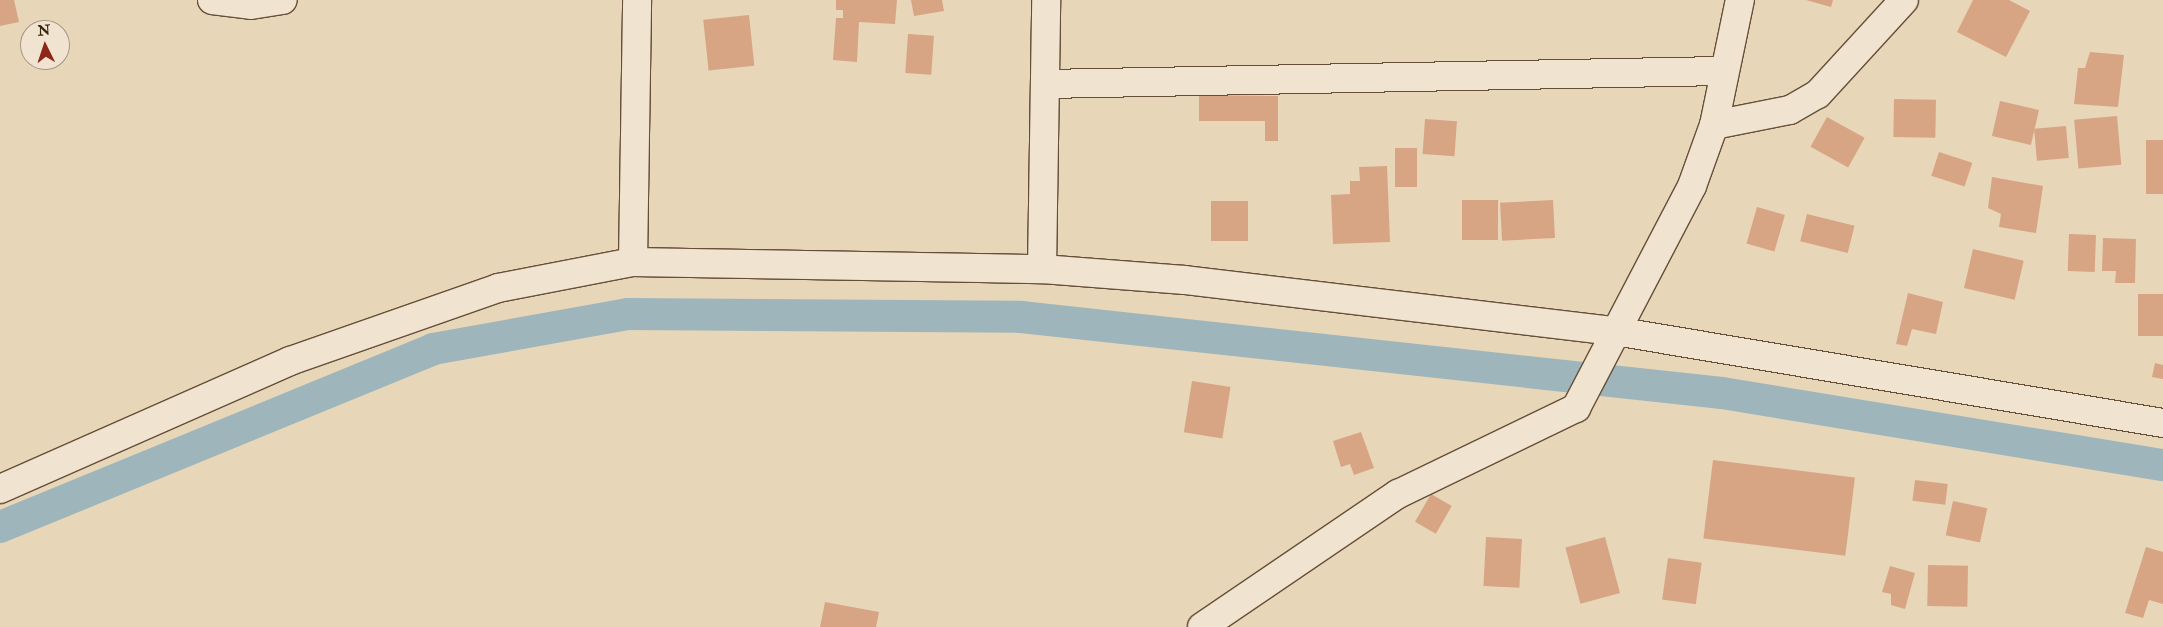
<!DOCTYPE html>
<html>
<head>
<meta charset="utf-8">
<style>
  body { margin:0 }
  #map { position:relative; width:2163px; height:627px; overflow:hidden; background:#e8d6b8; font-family:"IM FELL Double Pica",serif }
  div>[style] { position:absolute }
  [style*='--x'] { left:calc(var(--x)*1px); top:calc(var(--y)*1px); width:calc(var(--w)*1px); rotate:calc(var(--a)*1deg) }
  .canal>* { height:32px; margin:-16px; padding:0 16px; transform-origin:16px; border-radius:16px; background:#9eb6bb }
  .building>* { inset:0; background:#d7a584; transform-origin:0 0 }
  .roads { filter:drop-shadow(1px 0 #664e38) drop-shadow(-1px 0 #664e38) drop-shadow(0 1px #664e38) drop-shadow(0 -1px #664e38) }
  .minor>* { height:28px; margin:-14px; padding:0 14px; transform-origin:14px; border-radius:14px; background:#f0e4d1 }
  span { translate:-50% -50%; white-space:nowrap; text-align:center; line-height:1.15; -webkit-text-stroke:4.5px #f0e4d1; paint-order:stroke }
  .north { position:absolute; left:20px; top:20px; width:50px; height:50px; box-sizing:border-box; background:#f0e4d1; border:1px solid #a79683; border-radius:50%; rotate:356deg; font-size:14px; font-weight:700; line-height:20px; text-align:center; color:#3a210e }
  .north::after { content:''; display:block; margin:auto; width:18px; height:22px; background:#8f2418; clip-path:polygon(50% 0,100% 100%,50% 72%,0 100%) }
</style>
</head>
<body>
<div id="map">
  <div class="canal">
    <div style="--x:0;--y:527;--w:468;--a:-22.3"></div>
    <div style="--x:433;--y:349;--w:198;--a:-10.2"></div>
    <div style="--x:628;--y:314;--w:393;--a:0.4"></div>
    <div style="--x:1021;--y:317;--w:705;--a:6.19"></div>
    <div style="--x:1722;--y:393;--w:447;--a:9.3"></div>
  </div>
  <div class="building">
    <div style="clip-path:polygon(0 0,14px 0,19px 22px,0 26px)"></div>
    <div style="clip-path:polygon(836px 0,897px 0,895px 24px,859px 22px,857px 62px,833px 60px,836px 18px,843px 18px,843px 10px,836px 10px)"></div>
    <div style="clip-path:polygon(911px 0,942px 0,944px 11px,914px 16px)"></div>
    <div style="clip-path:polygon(1806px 0,1833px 0,1831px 7px)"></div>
    <div style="clip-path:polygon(1973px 0,2009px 0,2030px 11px,2006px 57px,1957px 32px)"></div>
    <div style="left:749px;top:15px;width:51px;height:46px;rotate:84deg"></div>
    <div style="left:908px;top:34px;width:26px;height:39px;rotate:4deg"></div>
    <div style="clip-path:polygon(2090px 52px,2124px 55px,2118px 107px,2074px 104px,2078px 68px,2085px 68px)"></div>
    <div style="clip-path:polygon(1199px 95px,1278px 96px,1278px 141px,1265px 141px,1265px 121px,1199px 121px)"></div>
    <div style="left:1894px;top:99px;width:42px;height:38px;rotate:1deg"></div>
    <div style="left:2000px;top:101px;width:40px;height:36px;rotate:13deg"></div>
    <div style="left:2117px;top:116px;width:49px;height:43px;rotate:85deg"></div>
    <div style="left:1827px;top:117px;width:43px;height:34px;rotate:29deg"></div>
    <div style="left:1425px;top:119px;width:32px;height:35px;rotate:4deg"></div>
    <div style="left:2066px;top:126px;width:32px;height:32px;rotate:85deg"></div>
    <div style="left:2163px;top:140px;width:54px;height:17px;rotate:90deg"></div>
    <div style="left:1395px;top:148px;width:22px;height:39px"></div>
    <div style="left:1939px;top:152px;width:35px;height:25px;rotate:18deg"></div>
    <div style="clip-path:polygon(1387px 166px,1390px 242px,1333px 244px,1331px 195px,1350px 194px,1350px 181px,1360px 181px,1359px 167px)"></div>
    <div style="clip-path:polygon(1992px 177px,2043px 186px,2036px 233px,1999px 227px,2001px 214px,1988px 208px)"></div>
    <div style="left:1462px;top:200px;width:36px;height:40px"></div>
    <div style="left:1553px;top:200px;width:38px;height:53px;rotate:87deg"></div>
    <div style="left:1211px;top:201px;width:37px;height:40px"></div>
    <div style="left:1757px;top:207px;width:29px;height:38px;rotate:16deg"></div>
    <div style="left:1807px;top:214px;width:49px;height:28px;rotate:14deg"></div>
    <div style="left:2069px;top:234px;width:27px;height:37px;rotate:2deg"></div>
    <div style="clip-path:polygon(2103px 238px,2136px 239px,2135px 283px,2115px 283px,2116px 271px,2102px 271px)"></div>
    <div style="left:1973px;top:249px;width:52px;height:40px;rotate:13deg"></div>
    <div style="clip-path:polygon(1908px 293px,1943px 302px,1936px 334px,1912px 329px,1907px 346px,1896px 344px)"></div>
    <div style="left:2163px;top:294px;width:42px;height:25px;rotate:90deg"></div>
    <div style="clip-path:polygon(2155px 363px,2163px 365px,2163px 379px,2152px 377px)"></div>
    <div style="left:1192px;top:381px;width:39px;height:52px;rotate:9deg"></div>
    <div style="clip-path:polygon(1361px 432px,1374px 468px,1354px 475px,1350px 464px,1341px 467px,1333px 441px)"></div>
    <div style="left:1713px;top:460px;width:143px;height:79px;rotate:7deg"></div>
    <div style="left:1915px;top:480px;width:33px;height:21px;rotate:7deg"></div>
    <div style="left:1431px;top:494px;width:24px;height:32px;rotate:30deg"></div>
    <div style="left:1953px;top:501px;width:35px;height:35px;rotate:12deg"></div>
    <div style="left:1486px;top:537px;width:36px;height:49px;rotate:3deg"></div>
    <div style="left:1605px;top:537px;width:58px;height:41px;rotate:75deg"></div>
    <div style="clip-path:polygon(2146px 547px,2163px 552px,2163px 604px,2149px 600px,2143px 618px,2125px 613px)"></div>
    <div style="left:1668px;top:558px;width:34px;height:42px;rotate:8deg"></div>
    <div style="left:1928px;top:565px;width:40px;height:41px;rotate:1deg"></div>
    <div style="clip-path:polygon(1890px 566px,1915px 573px,1905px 609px,1891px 605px,1891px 594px,1882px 592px)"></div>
    <div style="clip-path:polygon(825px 602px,879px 612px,876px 627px,820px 627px)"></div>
  </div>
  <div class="roads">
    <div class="minor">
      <div style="--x:212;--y:0;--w:39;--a:7"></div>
      <div style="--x:251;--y:5;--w:32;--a:-9"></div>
      <div style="--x:1045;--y:84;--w:679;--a:-1.1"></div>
      <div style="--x:1714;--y:125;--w:77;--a:-11.2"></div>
      <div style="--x:1790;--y:110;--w:32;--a:-30"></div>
      <div style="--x:1818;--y:94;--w:127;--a:-47.5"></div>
      <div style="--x:633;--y:262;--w:262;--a:-89.1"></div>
      <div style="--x:1042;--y:269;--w:269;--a:-89.1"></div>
      <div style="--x:0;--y:489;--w:317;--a:-23.8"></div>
      <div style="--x:290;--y:361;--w:220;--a:-19.3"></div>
      <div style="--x:498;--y:288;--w:137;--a:-10.9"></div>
      <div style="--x:633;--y:262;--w:409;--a:1"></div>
      <div style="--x:1042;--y:269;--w:143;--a:4.4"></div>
      <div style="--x:1185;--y:280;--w:433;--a:6.8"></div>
      <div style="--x:1615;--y:331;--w:556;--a:9.53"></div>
      <div style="--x:1202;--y:627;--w:237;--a:-34.2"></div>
      <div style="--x:1398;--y:494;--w:198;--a:-25.8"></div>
      <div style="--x:1576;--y:408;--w:250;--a:-62.4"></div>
      <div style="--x:1692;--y:186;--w:65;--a:-70.2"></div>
      <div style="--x:1714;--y:125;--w:128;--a:-78.3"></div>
    </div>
  </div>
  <div class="north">N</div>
</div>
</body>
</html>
